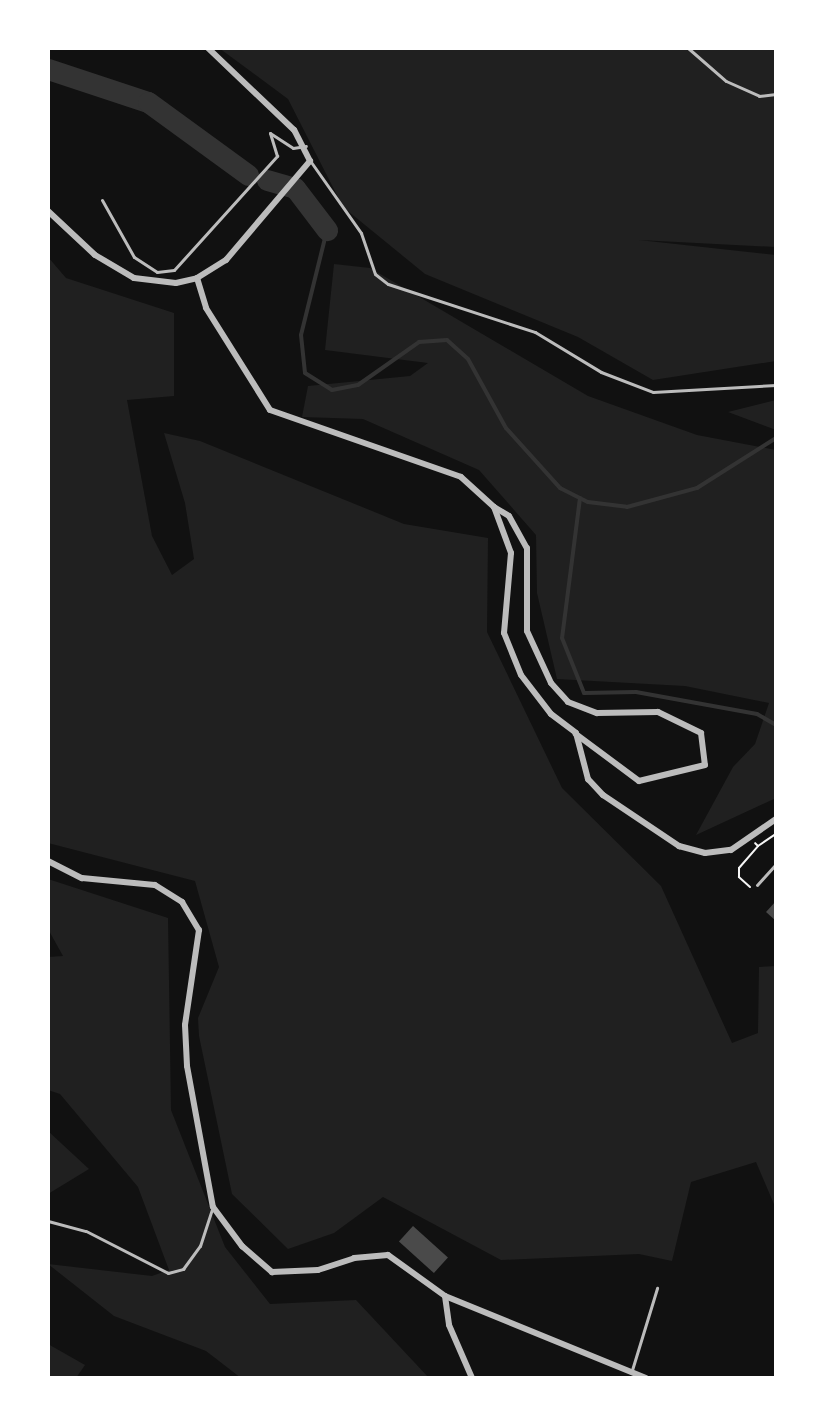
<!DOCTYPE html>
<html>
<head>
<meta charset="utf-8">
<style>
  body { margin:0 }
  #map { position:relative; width:824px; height:1426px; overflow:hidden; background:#111; font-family:Figtree,sans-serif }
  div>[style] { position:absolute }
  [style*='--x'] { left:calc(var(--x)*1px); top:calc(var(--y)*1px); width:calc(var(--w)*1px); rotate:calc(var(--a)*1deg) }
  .green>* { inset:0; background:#202020 }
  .stream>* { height:4px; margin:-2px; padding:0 2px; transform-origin:2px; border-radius:2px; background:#333 }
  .river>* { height:21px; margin:-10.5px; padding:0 10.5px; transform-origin:10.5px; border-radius:10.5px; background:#333 }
  .building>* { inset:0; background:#4a4a4a; transform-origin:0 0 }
  .path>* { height:2px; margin:-1px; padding:0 1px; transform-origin:1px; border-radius:1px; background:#f5f5f5 }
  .service>* { height:3px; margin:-1.5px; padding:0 1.5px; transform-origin:1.5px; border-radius:1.5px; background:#bcbcbc }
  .minor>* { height:6px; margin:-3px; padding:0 3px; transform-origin:3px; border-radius:3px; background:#bcbcbc }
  span { translate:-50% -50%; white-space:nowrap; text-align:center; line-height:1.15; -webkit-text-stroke:6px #fff; paint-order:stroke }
  .frame { position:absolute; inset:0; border:50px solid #fff; pointer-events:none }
</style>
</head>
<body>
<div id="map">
  <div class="green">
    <div style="clip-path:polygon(219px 48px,776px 48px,776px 247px,639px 240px,776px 255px,776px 361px,653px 380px,578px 337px,425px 274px,343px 207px,288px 99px)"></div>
    <div style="clip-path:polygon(48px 257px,66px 278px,174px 313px,174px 396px,127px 400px,152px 536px,172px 575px,194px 559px,185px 503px,164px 433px,200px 441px,404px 524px,488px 538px,487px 632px,562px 788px,661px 886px,732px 1043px,758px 1033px,759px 967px,776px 966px,776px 1209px,756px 1162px,691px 1182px,672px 1261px,639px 1254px,501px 1260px,383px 1197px,334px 1233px,288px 1249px,232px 1194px,199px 1036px,198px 1018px,219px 967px,195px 881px,48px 843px)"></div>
    <div style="clip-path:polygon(334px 264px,370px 268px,588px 396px,697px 435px,776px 450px,776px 798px,696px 835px,733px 767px,755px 744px,769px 703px,685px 686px,557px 679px,537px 593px,536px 535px,479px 470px,363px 419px,302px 417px,308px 386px,410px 376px,428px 363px,325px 350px)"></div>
    <div style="clip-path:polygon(776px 400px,776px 430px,728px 412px)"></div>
    <div style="clip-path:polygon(48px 879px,168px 918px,171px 1110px,225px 1247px,270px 1304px,356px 1300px,429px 1378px,241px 1378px,206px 1351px,114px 1316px,48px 1264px,152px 1276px,169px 1270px,138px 1187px,60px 1094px,48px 1090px,48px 957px,63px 956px,48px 929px)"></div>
    <div style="clip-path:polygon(48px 1131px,89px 1169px,48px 1194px)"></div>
    <div style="clip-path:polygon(48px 1344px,85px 1365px,76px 1378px,48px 1378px)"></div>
  </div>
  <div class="stream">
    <div style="--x:327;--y:230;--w:108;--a:103.9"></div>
    <div style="--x:301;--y:335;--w:38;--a:84"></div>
    <div style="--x:305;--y:373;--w:32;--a:32"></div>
    <div style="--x:332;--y:390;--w:26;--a:-11"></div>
    <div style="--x:358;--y:385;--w:75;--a:-35.2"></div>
    <div style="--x:419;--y:342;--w:28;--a:-4"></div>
    <div style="--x:447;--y:340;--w:28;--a:42"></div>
    <div style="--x:468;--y:359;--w:79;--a:61.2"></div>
    <div style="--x:506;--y:428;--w:81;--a:48"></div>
    <div style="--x:560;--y:488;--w:31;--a:27"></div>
    <div style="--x:588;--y:502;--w:39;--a:7"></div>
    <div style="--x:627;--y:507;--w:73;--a:-15.2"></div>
    <div style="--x:697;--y:488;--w:93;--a:-32.3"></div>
    <div style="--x:580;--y:498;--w:141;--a:97.3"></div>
    <div style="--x:562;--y:638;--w:59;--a:68.2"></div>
    <div style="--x:584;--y:693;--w:52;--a:-1.1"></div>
    <div style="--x:636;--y:692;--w:123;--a:10.3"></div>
    <div style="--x:757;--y:714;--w:22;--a:30"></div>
  </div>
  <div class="river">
    <div style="--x:48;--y:69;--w:105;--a:18.3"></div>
    <div style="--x:148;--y:102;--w:124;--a:36.1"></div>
    <div style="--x:267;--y:180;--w:29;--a:16"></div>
    <div style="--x:295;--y:188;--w:53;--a:52.7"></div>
  </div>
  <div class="building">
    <div style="clip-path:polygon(776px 901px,776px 921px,766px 912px)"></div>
    <div style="left:413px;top:1226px;width:47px;height:21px;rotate:42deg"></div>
  </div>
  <div class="path">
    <div style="--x:758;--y:846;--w:22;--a:-34"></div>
    <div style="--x:750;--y:887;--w:15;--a:-138"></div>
    <div style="--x:739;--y:877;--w:9;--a:-90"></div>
    <div style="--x:739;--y:868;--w:29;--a:-49"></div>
    <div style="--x:758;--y:846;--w:4;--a:-135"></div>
  </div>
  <div class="service">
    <div style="--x:688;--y:48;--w:50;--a:41"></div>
    <div style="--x:726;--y:81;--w:36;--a:24"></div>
    <div style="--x:759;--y:96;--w:17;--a:-7"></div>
    <div style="--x:311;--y:162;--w:87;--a:54.8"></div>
    <div style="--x:361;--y:233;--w:43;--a:71.1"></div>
    <div style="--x:375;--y:274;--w:16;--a:38"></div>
    <div style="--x:388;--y:284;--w:155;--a:18.1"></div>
    <div style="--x:535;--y:332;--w:77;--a:31.2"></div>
    <div style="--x:601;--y:372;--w:56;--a:21"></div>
    <div style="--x:653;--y:392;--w:123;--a:-3.3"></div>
    <div style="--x:102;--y:200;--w:65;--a:60.7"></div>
    <div style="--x:134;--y:257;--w:27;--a:33"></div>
    <div style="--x:157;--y:272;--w:17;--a:-7"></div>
    <div style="--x:174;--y:270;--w:154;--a:-47.9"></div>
    <div style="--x:277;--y:156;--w:24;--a:-107"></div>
    <div style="--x:270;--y:133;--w:27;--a:33"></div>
    <div style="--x:293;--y:148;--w:13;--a:-9"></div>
    <div style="--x:757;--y:885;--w:28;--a:-48"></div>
    <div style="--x:48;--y:1221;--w:39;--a:15"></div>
    <div style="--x:86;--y:1231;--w:92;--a:27.1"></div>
    <div style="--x:168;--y:1273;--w:16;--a:-15"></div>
    <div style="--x:183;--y:1269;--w:29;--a:-54"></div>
    <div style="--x:200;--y:1246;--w:39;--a:-72"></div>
    <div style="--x:632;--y:1370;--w:86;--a:-73"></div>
  </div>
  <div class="minor">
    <div style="--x:48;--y:211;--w:64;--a:43.1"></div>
    <div style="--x:95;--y:255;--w:45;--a:30.5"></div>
    <div style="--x:134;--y:278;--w:42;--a:6.8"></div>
    <div style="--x:176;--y:283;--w:22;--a:-13"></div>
    <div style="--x:197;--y:278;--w:31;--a:73"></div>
    <div style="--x:206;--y:308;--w:120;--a:57.9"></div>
    <div style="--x:270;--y:410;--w:202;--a:19.3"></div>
    <div style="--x:461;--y:477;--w:45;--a:42.3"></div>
    <div style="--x:494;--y:507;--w:49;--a:69.7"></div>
    <div style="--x:511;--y:553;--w:80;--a:95"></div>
    <div style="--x:504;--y:633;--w:45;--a:68"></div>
    <div style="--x:521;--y:675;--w:49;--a:52.4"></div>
    <div style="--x:551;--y:714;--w:31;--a:37"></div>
    <div style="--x:576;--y:733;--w:48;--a:75.4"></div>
    <div style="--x:588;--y:779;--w:22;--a:47"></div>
    <div style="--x:603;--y:795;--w:92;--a:33.9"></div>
    <div style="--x:679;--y:846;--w:27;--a:15"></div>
    <div style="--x:705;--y:853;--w:26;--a:-7"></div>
    <div style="--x:731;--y:850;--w:55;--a:-34.6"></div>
    <div style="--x:197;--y:278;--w:34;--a:-32"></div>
    <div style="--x:226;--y:260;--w:130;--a:-49.7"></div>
    <div style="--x:310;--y:161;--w:35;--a:-117"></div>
    <div style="--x:294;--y:130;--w:119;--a:-136.4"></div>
    <div style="--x:494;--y:507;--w:17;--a:31"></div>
    <div style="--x:509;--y:516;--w:37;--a:61"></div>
    <div style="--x:527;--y:548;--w:83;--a:90"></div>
    <div style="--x:527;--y:631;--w:57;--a:65.2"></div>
    <div style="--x:551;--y:683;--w:25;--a:48"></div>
    <div style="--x:568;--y:702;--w:31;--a:21"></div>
    <div style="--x:597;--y:713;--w:61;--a:-0.9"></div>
    <div style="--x:658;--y:712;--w:48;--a:26"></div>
    <div style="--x:701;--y:733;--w:32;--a:83"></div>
    <div style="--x:705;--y:765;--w:68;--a:166.4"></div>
    <div style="--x:639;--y:781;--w:79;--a:-143.3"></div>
    <div style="--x:48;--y:861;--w:38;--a:27"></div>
    <div style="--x:82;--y:878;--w:73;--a:5.5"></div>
    <div style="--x:155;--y:885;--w:32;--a:32"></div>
    <div style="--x:182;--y:902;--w:33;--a:59"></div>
    <div style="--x:199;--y:930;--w:96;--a:98.4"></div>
    <div style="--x:185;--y:1025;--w:41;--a:87.2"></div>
    <div style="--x:187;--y:1066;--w:143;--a:79.6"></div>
    <div style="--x:213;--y:1207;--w:49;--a:53.4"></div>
    <div style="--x:242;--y:1246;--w:40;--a:41"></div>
    <div style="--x:272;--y:1272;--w:46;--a:-2.5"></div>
    <div style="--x:318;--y:1270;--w:38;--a:-18"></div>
    <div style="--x:354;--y:1258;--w:34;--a:-5"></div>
    <div style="--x:388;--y:1255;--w:70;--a:35.7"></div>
    <div style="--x:445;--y:1296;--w:217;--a:22.2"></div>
    <div style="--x:445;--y:1296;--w:29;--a:82"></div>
    <div style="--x:449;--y:1325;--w:58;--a:66.5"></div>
  </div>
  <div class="frame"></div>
</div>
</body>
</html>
